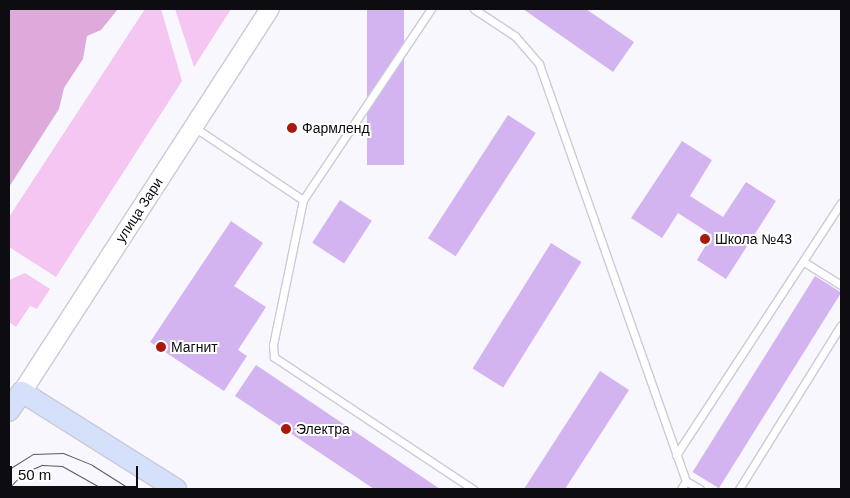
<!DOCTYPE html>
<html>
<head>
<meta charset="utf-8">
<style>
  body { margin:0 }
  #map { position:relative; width:850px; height:498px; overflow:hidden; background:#f8f7fe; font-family:Helvetica,sans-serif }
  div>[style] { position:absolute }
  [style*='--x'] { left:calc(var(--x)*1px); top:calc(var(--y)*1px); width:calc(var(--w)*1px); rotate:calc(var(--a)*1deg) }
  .green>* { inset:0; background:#f4c6f1 }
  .forest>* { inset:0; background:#deaadb }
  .building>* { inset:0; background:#d3b4f1; transform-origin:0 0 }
  .roads { filter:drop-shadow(1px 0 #cbcadb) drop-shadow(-1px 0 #cbcadb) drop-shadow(0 1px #cbcadb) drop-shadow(0 -1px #cbcadb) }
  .service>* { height:7px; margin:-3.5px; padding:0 3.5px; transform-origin:3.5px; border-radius:3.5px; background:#fff }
  .tertiary>* { height:18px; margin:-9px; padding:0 9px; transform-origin:9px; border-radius:9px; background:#fff }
  .secondary>* { height:20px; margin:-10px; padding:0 10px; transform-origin:10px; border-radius:10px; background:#d5e0fb }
  .tram>* { height:1px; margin:-0.5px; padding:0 0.5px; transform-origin:0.5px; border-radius:0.5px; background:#5b5a60 }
  .dots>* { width:14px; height:14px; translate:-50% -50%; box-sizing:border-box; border:2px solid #fff; border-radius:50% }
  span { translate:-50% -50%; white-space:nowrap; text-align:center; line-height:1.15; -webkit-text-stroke:4px #fff; paint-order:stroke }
  .poi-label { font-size:14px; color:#0c0c11 }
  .left { translate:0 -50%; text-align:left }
  .street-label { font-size:14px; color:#0c0c11 }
  .frame { position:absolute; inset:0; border:10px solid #0c0c11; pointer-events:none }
  .scale { position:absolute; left:10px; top:466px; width:128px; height:22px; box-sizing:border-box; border:2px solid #0c0c11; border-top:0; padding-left:6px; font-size:15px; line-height:18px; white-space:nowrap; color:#0c0c11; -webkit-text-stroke:4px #fff; paint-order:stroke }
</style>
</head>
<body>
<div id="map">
  <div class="green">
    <div style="clip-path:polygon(145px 9px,161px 9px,182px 81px,56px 277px,9px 247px,9px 217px)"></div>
    <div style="clip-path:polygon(175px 9px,231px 9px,194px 67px)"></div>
    <div style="clip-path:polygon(25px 273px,50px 289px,37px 309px,30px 306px,16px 327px,9px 322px,9px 280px)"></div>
  </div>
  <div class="forest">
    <div style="clip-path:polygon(9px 9px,118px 9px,101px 30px,87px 36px,83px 59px,64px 88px,59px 109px,9px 187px)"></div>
  </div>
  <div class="building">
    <div style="left:367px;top:9px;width:37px;height:156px"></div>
    <div style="clip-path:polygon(523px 9px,586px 9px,634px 42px,613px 72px)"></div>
    <div style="left:508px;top:115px;width:33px;height:147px;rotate:33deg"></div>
    <div style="clip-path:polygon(682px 141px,712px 160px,690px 196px,723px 217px,746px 182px,776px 201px,726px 279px,697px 260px,712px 235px,678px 213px,662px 238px,631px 218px)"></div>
    <div style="left:340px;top:200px;width:38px;height:51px;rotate:33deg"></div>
    <div style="clip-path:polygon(231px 221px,263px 243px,234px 286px,266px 307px,238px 350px,247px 356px,224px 391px,150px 342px)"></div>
    <div style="left:551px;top:243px;width:36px;height:148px;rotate:32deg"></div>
    <div style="left:815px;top:276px;width:31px;height:231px;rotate:32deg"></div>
    <div style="clip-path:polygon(256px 365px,440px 489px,374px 489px,235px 396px)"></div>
    <div style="clip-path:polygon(600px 371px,629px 390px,565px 489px,524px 489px)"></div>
  </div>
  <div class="roads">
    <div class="service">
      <div style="--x:474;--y:9;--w:49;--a:33.4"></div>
      <div style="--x:515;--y:36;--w:37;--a:49"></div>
      <div style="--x:539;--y:64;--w:442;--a:70.6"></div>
      <div style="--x:194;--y:127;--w:131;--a:33.8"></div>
      <div style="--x:303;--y:200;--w:148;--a:101.7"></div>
      <div style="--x:273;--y:345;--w:12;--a:85"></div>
      <div style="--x:274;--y:357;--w:239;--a:33.6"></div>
      <div style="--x:303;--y:200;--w:230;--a:-56.2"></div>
      <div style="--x:804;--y:262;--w:44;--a:31.9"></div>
      <div style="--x:676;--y:455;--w:301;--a:-56.8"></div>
      <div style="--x:681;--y:489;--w:9;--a:-58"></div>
      <div style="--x:686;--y:481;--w:16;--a:30"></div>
      <div style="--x:739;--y:489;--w:193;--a:-58.1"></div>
    </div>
    <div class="tertiary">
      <div style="--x:22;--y:392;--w:456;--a:-57.1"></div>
    </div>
    <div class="secondary">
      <div style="--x:9;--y:411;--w:23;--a:-56"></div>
      <div style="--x:22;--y:392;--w:182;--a:32.2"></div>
    </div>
  </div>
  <div class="tram">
    <div style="--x:9;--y:469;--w:28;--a:-32"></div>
    <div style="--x:33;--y:454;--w:30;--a:-2"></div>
    <div style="--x:63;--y:453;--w:31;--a:22"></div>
    <div style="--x:92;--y:465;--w:45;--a:32.3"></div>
    <div style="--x:9;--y:488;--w:21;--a:-47"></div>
    <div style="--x:23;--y:473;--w:21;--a:-23"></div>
    <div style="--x:42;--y:465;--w:20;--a:3"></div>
    <div style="--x:62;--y:466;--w:47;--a:29.3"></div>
  </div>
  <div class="dots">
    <div style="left:292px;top:128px;background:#aa180e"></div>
    <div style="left:705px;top:239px;background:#aa180e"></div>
    <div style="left:161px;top:347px;background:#aa180e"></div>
    <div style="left:286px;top:429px;background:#aa180e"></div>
  </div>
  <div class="poi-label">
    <span class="left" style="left:302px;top:128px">Фармленд</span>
    <span class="left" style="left:715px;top:239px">Школа №43</span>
    <span class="left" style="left:171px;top:347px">Магнит</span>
    <span class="left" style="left:296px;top:429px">Электра</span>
  </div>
  <div class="street-label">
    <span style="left:139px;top:210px;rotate:-57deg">улица Зари</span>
  </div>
  <div class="frame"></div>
  <div class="scale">50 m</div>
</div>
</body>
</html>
